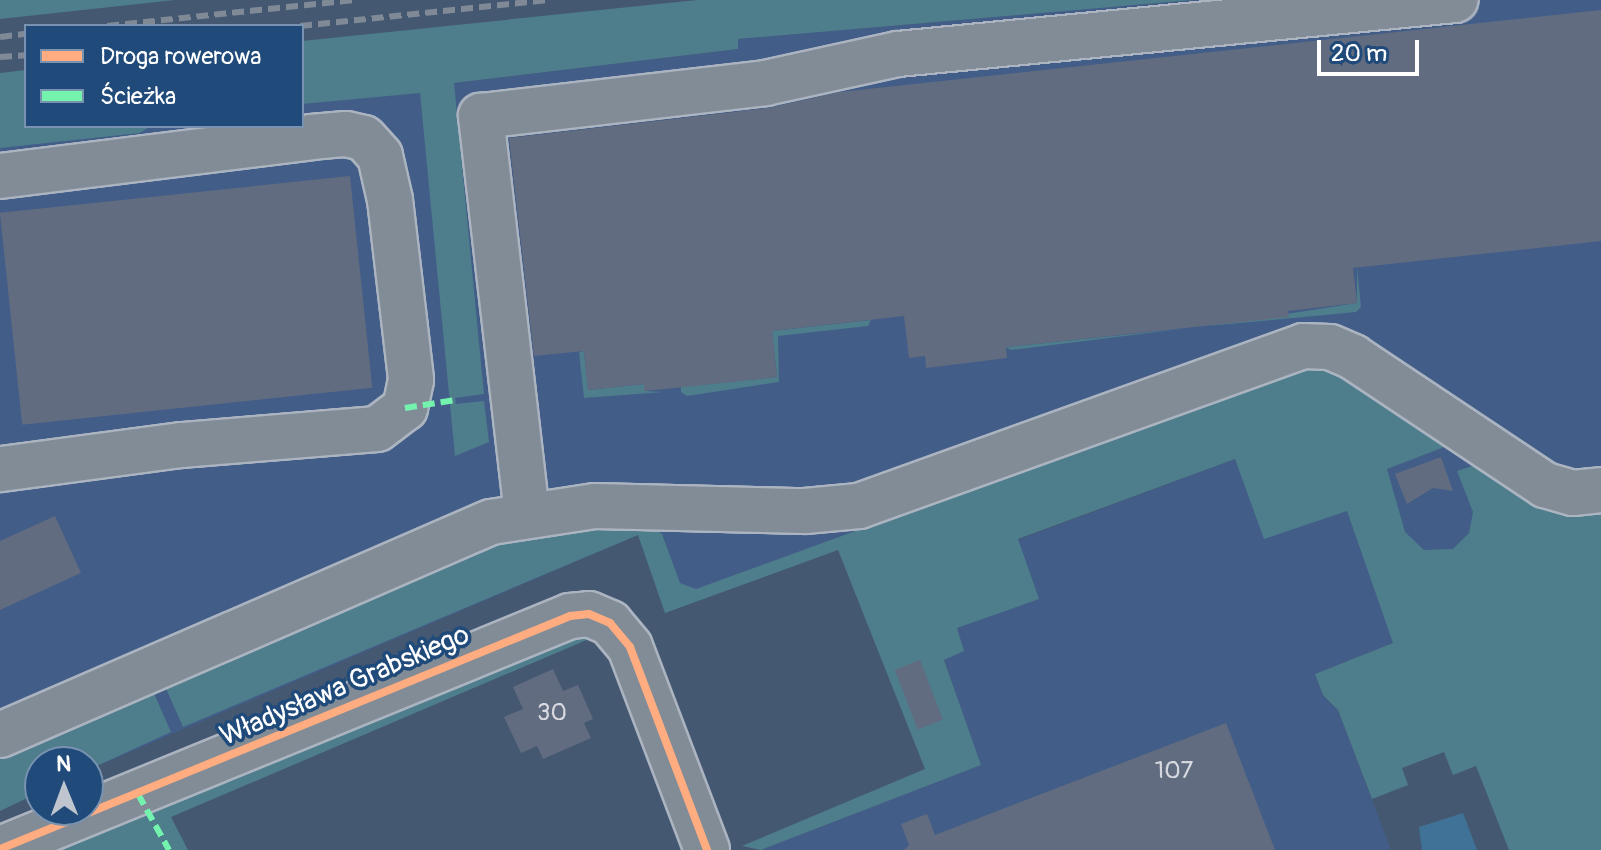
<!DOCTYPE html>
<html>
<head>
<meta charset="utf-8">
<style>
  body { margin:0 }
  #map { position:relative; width:1601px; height:850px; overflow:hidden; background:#455872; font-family:Pangolin,sans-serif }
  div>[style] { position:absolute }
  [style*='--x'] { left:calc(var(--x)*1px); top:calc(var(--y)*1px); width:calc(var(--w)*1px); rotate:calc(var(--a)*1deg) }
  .built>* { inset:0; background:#425d88 }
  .green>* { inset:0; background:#4e7d8c }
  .water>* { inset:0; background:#3f7296 }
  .building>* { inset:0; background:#616c80; transform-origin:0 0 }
  .roads { filter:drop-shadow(2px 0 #abb4c0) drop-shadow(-2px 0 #abb4c0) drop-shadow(0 2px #abb4c0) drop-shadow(0 -2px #abb4c0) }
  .minor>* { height:44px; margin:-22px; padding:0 22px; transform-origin:22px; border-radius:22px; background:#828c97 }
  .rail>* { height:6px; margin-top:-3px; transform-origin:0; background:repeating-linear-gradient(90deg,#808a97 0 12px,transparent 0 18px) }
  .quiet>* { height:6px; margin-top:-3px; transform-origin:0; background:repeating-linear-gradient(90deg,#73f3ae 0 12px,transparent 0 18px) }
  .cycleway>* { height:8px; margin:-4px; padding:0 4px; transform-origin:4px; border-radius:4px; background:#ffac80 }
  span { translate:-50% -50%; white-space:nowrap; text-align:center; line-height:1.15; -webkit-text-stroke:7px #1f4a7a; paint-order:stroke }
  .number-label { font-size:24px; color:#d8dadf }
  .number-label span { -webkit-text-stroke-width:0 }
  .street-label { font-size:28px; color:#fff }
  .legend { position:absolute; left:24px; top:24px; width:280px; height:104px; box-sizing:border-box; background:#1f4a7a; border:2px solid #7992af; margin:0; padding:10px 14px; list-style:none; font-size:24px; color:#fff }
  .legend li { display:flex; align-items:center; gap:16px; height:40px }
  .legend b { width:40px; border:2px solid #7992af }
  .north { position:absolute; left:24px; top:746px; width:80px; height:80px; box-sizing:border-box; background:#1f4a7a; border:2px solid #7992af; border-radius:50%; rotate:359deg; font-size:22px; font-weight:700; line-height:32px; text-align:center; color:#fff }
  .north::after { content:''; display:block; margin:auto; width:28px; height:36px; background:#bec5ce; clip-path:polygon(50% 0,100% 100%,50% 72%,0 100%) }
  .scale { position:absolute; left:1317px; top:40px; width:102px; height:36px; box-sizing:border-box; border:4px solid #fff; border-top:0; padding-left:10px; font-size:24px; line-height:28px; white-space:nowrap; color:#fff; -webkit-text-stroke:6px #1f4a7a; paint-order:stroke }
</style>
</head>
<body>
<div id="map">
  <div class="built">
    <div style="clip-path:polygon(1193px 0,1601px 0,1601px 522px,1409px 597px,1323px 371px,665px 613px,638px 535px,88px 770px,88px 762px,40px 762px,40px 792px,0 811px,0 134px,81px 126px,302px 126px,302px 101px,738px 49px,738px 39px)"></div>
    <div style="clip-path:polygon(1235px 459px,1347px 510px,1394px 643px,1315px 674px,1323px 695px,1338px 710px,1391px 850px,761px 850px,980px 765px,944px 659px,956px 628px,1018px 540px)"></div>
  </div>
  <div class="green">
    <div style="clip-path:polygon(0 0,175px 0,0 19px)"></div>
    <div style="clip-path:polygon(697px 0,1193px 0,738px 39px,738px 49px,454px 83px,484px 394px,455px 398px,456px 404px,484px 401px,489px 442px,455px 456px,420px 93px,302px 104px,302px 41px)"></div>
    <div style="clip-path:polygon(26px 70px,26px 126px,151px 126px,140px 133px,0 148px,0 73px)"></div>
    <div style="clip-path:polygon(1357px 267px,1361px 307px,1356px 312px,1208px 326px,1357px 303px)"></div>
    <div style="clip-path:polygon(871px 320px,868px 326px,778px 336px,779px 382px,687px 396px,681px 392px,681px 387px,777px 377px,772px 331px)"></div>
    <div style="clip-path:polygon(1189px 328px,1011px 350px,1006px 347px)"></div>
    <div style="clip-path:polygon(584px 351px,588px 390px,644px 384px,644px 391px,664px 392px,584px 398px,579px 352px)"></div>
    <div style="clip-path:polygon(1306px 367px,1342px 375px,1447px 446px,1387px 469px,1405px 532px,1424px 550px,1453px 549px,1469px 533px,1473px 512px,1457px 471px,1475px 465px,1539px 506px,1562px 513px,1601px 512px,1601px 850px,1509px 850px,1476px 766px,1453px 775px,1444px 752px,1402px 768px,1408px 785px,1372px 799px,1338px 710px,1323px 695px,1315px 674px,1393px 643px,1347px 511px,1264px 539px,1235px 459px,1018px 539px,1039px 599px,957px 628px,964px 651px,944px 660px,981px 765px,761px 850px,742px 846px,925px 769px,838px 550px,665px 613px,638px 535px,183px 727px,164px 684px,494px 543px,595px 527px,655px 529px,662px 534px,680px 583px,696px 589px)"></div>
    <div style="clip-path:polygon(575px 621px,603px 633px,171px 817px,188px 850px,26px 850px)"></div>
    <div style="clip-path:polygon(152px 689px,171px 732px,88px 770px,88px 762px,40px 762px,40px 792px,0 811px,0 758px)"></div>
  </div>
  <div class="water">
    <div style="clip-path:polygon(1463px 813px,1477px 850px,1422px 850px,1419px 827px)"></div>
  </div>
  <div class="building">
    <div style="clip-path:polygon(1601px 10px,1601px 241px,1353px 268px,1357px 303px,1288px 311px,1289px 317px,1006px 347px,1007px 358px,926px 368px,925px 356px,909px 358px,904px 316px,772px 331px,777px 377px,665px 389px,644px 391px,644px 384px,588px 390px,584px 351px,534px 356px,509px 138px,768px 108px,840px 92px)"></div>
    <div style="left:350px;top:176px;width:213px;height:352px;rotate:84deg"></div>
    <div style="clip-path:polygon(1441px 457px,1453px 491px,1433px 488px,1407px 504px,1395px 474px)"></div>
    <div style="clip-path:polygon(55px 516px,81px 573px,0 610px,0 541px)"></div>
    <div style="left:920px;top:660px;width:64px;height:27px;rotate:69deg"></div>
    <div style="clip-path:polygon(553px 669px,563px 691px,578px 685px,593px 719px,584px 723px,591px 738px,543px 759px,537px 746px,521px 753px,504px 717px,523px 709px,513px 687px)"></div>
    <div style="clip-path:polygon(1226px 723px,1275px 850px,904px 850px,909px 845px,901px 824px,927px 814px,935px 835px)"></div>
  </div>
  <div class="roads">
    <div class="minor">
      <div style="--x:0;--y:176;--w:313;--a:-7.1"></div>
      <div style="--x:311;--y:137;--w:35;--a:-5"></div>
      <div style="--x:346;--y:134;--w:18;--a:13"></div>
      <div style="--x:364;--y:138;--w:24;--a:48"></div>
      <div style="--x:380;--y:156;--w:45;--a:77.2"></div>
      <div style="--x:390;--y:200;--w:181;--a:83.3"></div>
      <div style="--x:411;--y:380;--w:29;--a:102"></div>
      <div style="--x:405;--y:408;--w:35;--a:143"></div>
      <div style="--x:377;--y:429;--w:197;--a:175.3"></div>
      <div style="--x:181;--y:445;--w:183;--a:172.4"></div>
      <div style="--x:527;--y:514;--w:401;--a:-96.6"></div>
      <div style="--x:481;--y:116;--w:286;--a:-6.6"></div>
      <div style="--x:765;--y:83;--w:136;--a:-12.3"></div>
      <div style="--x:898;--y:54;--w:560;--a:-5.54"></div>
      <div style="--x:0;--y:735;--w:535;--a:-23.45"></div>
      <div style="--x:491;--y:522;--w:105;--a:-8.7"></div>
      <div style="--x:595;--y:506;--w:210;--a:1.4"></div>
      <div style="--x:805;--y:511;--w:54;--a:-5.3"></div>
      <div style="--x:859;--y:506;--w:472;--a:-19.8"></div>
      <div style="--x:1303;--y:346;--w:27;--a:2"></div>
      <div style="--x:1330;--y:347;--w:25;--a:23"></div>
      <div style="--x:1353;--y:357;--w:231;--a:33.7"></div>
      <div style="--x:1545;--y:485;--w:29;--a:16"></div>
      <div style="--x:1573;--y:493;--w:28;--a:-6"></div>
      <div style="--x:0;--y:849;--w:616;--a:-22.23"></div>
      <div style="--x:570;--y:616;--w:19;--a:-6"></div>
      <div style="--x:589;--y:614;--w:23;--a:23"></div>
      <div style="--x:610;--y:623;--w:31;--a:50"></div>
      <div style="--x:630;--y:647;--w:217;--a:69.2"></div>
    </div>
  </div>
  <div class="rail">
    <div style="--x:107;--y:26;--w:249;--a:-6"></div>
    <div style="--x:300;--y:26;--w:249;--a:-6"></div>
    <div style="--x:0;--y:37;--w:26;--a:-7"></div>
    <div style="--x:0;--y:57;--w:26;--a:-4"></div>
  </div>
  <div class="quiet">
    <div style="--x:405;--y:408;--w:51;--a:-9.1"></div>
    <div style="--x:138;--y:794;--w:64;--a:61"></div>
  </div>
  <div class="cycleway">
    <div style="--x:0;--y:849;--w:616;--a:-22.23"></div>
    <div style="--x:570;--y:616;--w:19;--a:-6"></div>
    <div style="--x:589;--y:614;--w:23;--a:23"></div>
    <div style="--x:610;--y:623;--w:31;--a:50"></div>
    <div style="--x:630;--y:647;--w:217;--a:69.2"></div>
  </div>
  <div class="number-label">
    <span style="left:552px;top:713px">30</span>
    <span style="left:1174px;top:771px">107</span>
  </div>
  <div class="street-label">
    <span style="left:345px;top:686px;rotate:-23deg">Władysława Grabskiego</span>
  </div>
  <ul class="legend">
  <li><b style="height:10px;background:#ffac80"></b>Droga rowerowa</li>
  <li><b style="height:10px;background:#73f3ae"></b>Ścieżka</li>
  </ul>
  <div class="north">N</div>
  <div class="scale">20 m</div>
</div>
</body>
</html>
